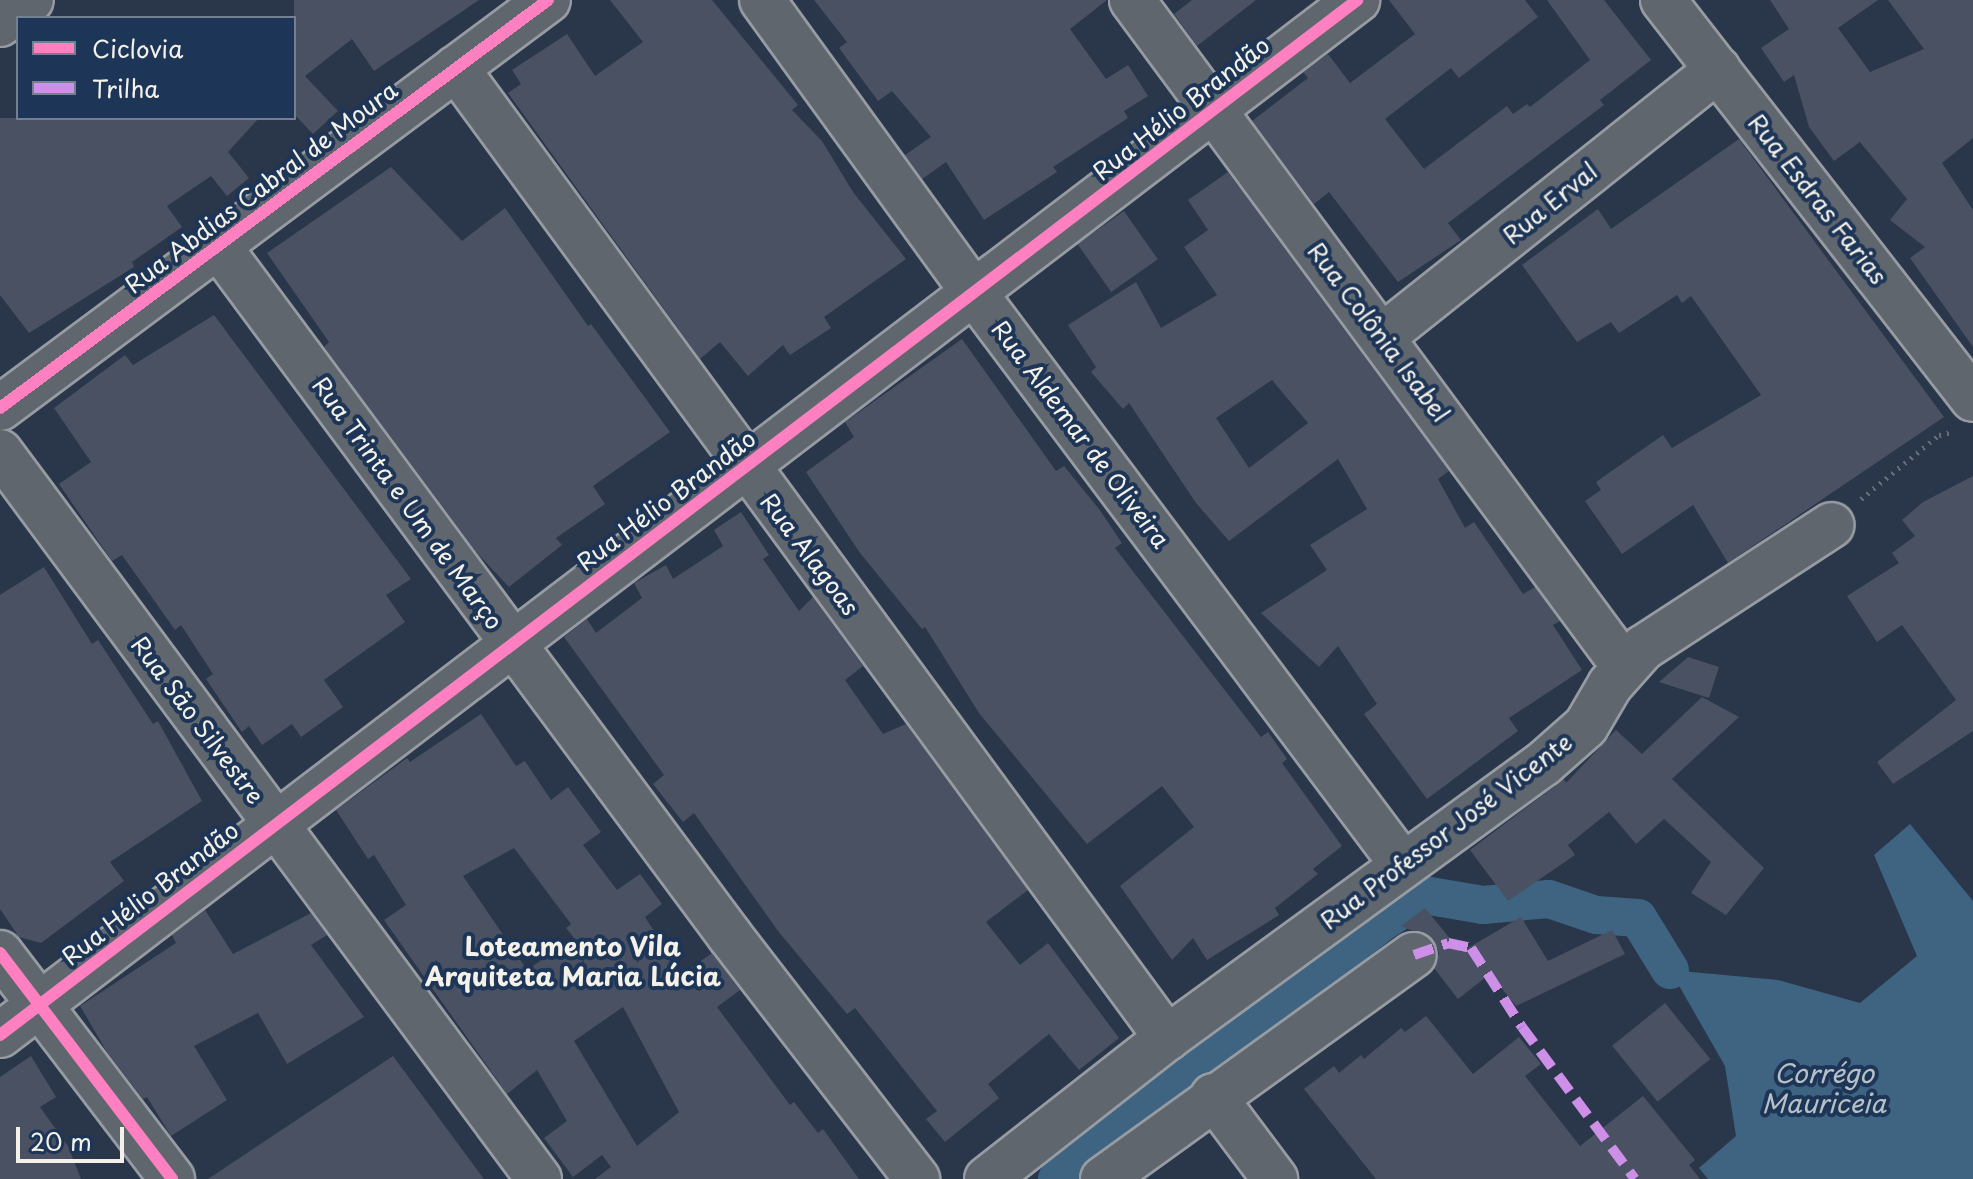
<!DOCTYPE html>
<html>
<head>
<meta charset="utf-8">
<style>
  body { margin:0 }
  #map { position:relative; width:1973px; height:1179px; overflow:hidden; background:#2a374a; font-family:"Playpen Sans",sans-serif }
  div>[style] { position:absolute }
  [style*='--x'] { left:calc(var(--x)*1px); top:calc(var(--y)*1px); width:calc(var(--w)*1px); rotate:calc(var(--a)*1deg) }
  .water>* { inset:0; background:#3e6482 }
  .canal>* { height:38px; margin:-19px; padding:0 19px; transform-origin:19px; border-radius:19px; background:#3e6482 }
  .building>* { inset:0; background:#495162; transform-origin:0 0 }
  .path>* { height:5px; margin-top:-2.5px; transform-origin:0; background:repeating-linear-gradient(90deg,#666d76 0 2px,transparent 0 8px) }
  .roads { filter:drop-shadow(2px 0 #979ca3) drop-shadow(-2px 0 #979ca3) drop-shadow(0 2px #979ca3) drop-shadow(0 -2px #979ca3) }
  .minor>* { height:44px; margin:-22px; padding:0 22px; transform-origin:22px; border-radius:22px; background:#60666e }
  .major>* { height:44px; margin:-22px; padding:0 22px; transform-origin:22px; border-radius:22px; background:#60666e }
  .quiet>* { height:10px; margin-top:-5px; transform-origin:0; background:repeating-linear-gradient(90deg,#ce8fe9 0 20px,transparent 0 30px) }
  .cycleway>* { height:12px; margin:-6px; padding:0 6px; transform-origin:6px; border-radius:6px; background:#ff80c0 }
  span { translate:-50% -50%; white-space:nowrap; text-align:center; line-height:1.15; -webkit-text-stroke:8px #1d3557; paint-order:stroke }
  .street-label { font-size:24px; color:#f4f1e8 }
  .neighbourhood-label { font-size:26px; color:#f4f1e8; font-weight:700 }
  .water-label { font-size:26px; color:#b5c1c6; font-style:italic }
  .legend { position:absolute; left:16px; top:16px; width:280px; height:104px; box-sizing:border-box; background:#1d3557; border:2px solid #738091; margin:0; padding:10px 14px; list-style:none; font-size:24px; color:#f4f1e8 }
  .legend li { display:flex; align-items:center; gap:16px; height:40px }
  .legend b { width:40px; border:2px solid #738091 }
  .scale { position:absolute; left:16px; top:1127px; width:108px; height:36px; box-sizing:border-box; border:4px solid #f4f1e8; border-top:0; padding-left:10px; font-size:24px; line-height:28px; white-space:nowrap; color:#f4f1e8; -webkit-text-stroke:6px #1d3557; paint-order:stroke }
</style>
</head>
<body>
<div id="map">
  <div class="water">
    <div style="clip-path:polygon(1910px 824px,1973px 901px,1973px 1179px,1708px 1179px,1699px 1168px,1736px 1136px,1725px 1066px,1670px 970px,1778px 980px,1860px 1003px,1917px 956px,1874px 855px)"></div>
  </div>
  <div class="canal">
    <div style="--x:1057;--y:1179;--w:417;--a:-38.3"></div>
    <div style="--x:1384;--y:921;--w:48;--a:-33"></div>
    <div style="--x:1424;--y:895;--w:60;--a:9.6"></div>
    <div style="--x:1483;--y:905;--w:66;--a:-5.2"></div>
    <div style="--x:1549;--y:899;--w:50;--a:18.8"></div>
    <div style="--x:1596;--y:915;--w:42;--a:4.1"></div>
    <div style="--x:1638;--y:918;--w:61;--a:58.4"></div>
  </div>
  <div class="building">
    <div style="clip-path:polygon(294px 0,479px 0,374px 71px,352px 39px,305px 76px,338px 111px,313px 134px,294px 114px)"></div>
    <div style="clip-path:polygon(610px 0,712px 0,798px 105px,792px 110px,822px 141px,853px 192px,906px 259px,824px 317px,831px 328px,790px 355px,783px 345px,748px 376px,720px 342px,700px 359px,508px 93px,521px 84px,512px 70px,567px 34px,595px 76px,643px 42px)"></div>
    <div style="clip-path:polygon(814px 0,1107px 0,1070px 29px,1106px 79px,1128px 65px,1148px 96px,1124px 111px,1128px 118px,1053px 167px,1057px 172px,984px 220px,946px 162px,922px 179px,905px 155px,931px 137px,892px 91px,878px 101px,839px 48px,847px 42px)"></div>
    <div style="clip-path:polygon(1192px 0,1256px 0,1197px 46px,1174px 14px)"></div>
    <div style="clip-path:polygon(1389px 0,1525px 0,1538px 17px,1459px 78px,1451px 68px,1385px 119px,1424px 169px,1507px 106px,1513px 114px,1527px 104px,1530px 107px,1590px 60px,1547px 0,1604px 0,1651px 60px,1600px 100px,1604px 105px,1448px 223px,1461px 240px,1398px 282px,1329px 192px,1314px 204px,1252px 121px,1308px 78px,1303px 72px,1328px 54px,1350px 83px,1415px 34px)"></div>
    <div style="clip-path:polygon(1770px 0,1878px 0,1838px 28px,1870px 72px,1924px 49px,1888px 0,1973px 0,1973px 138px,1942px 163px,1973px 210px,1973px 347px,1910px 258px,1925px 247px,1890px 220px,1907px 199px,1860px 142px,1834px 161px,1809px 127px,1794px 75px,1784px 82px,1761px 48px,1789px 29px)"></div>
    <div style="clip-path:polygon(0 118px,259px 118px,228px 152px,249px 178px,227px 196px,211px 176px,167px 206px,182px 227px,132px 262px,134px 267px,29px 333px,0 295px)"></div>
    <div style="clip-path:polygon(1739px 139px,1944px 417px,1728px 563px,1693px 505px,1622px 554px,1585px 501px,1601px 490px,1596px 482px,1663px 435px,1672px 448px,1761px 395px,1691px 296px,1682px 303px,1677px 295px,1619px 333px,1611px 322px,1577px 342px,1522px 265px,1598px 209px,1611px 229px)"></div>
    <div style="clip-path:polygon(391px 167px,462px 241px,505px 208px,588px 326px,591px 324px,670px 432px,593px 486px,605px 504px,556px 538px,562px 545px,509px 587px,477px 553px,324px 347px,329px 342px,267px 253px)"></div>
    <div style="clip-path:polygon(evenodd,1228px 172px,1449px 471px,1438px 479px,1465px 528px,1474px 522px,1523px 594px,1535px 587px,1560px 621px,1553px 625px,1582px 670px,1509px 718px,1518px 731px,1427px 799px,1364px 714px,1377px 704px,1338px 646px,1319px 667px,1261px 613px,1327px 570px,1310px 545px,1367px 509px,1338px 459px,1229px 541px,1196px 503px,1129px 403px,1123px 409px,1091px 372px,1096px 367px,1068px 325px,1136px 282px,1161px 328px,1217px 295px,1184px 247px,1208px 230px,1188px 200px,1228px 172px,1272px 380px,1308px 423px,1249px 468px,1216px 418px,1272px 380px)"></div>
    <div style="left:1124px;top:211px;width:59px;height:57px;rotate:55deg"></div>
    <div style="clip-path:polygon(214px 315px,411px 579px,386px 595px,405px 622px,324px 680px,343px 707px,301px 737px,292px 724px,262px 745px,249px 726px,242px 732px,206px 679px,213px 674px,181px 625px,175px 630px,122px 555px,112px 561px,59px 484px,91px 462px,54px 408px,125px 355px,133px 365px)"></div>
    <div style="clip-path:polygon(962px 339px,1056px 471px,1064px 466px,1099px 509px,1122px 543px,1115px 548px,1261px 737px,1268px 732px,1287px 759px,1282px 763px,1342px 846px,1313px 869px,1318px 874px,1275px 908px,1279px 915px,1207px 960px,1193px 938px,1172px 960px,1120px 886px,1194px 827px,1162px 786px,1087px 844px,979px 713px,925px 627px,922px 629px,860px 553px,806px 472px,854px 437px,845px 422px)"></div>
    <div style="clip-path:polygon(1973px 476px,1973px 731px,1893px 784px,1877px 762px,1956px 700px,1902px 625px,1877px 642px,1847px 596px,1899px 563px,1892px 553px,1915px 536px,1902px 520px,1923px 502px)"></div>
    <div style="clip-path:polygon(741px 512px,769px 555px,763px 559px,799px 611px,813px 597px,863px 666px,845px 680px,883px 734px,906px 724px,1028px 890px,986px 922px,1020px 965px,1048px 943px,1119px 1038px,1079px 1070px,1049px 1034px,988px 1084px,999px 1098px,945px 1142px,926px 1119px,937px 1111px,855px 1008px,847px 1014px,778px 931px,694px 813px,683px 822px,653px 784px,664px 775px,564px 637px,587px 619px,596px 633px,642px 598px,634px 583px,666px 565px,673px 579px,723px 546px,714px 530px)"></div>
    <div style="clip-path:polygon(44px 567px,92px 644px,98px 640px,153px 724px,158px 721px,202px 801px,110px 862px,124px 881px,41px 943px,19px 937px,0 909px,0 595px)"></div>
    <div style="clip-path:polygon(1688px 657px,1719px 667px,1709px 698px,1659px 682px)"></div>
    <div style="clip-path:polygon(1702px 697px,1739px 717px,1672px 779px,1764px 868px,1726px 915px,1691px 893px,1711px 862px,1664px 819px,1636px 844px,1609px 812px,1568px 845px,1575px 855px,1508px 901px,1470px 850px,1564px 779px,1566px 783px,1616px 730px,1642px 754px)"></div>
    <div style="clip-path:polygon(evenodd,481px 714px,516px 766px,525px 761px,551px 800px,568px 787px,601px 832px,583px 845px,617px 890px,640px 874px,662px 904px,645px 917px,682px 974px,712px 953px,740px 990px,717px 1007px,790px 1105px,794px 1102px,818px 1133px,823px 1129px,859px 1179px,595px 1179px,611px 1167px,602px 1155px,573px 1177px,544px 1138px,567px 1121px,537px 1070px,507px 1094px,384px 920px,406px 905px,374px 855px,368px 859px,336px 810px,407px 758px,410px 762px,481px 714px,514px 848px,571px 924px,566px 928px,574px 938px,527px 970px,463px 876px,514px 848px,481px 714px,623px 1007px,679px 1112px,637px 1146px,574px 1041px,623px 1007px)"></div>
    <div style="clip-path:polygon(1425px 908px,1461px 952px,1521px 917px,1548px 961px,1612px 930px,1625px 954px,1516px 1006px,1490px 974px,1458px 999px,1434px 968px,1439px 953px,1434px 940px,1401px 926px)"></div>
    <div style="clip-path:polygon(205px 910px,233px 954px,311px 913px,327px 935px,311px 945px,364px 1017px,287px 1064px,258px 1013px,194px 1046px,227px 1100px,171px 1136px,147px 1097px,143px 1099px,107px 1052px,80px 1006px,176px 943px,172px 935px)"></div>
    <div style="left:1665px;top:1003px;width:72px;height:68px;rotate:51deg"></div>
    <div style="clip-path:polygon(1426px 1016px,1473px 1074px,1519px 1037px,1541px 1064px,1525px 1076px,1580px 1146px,1643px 1096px,1695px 1160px,1689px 1165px,1700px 1179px,1376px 1179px,1304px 1089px,1334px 1066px,1339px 1073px,1361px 1055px,1364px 1059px,1401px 1028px,1405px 1032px)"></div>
    <div style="clip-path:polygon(31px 1056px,56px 1097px,40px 1107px,68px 1146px,81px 1179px,0 1179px,0 1077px)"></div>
    <div style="clip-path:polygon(393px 1056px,484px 1179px,208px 1179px,289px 1125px)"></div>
  </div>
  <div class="path">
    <div style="--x:1861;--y:499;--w:101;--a:-39.4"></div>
    <div style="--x:1939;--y:435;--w:13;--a:-13"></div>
  </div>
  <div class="roads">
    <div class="minor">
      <div style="--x:762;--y:0;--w:363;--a:54.1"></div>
      <div style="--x:975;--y:294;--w:714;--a:53.15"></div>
      <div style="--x:1132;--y:0;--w:828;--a:53.55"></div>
      <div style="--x:1663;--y:0;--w:505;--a:52.15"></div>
      <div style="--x:456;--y:68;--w:1203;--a:53.76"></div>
      <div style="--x:219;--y:247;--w:858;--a:53.44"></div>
      <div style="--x:730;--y:936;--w:307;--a:52.4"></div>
      <div style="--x:1383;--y:336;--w:428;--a:-38.5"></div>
      <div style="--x:0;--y:408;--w:683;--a:-36.67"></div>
      <div style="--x:0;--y:452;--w:905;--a:53.45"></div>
      <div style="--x:0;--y:1035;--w:1707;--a:-37.33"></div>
      <div style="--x:1213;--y:1096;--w:104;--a:53.2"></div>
      <div style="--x:987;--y:1179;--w:229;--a:-38.1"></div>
      <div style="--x:1167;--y:1038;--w:465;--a:-36.1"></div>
      <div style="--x:1543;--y:764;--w:57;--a:-41.5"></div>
      <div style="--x:1586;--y:726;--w:48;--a:-59.7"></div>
      <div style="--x:1610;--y:685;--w:50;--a:-48.3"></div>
      <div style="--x:1643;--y:648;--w:225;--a:-33.1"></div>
      <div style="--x:1103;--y:1179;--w:383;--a:-35.8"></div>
    </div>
    <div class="major">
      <div style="--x:0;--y:24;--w:39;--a:-38"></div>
      <div style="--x:0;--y:953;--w:284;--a:52.7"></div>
    </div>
  </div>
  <div class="quiet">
    <div style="--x:1414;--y:955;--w:36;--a:-19"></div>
    <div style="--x:1448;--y:943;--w:24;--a:12"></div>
    <div style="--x:1471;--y:948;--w:94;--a:57.2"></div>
    <div style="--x:1522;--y:1027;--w:189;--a:53.4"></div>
  </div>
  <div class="cycleway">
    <div style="--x:0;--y:408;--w:683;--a:-36.67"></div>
    <div style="--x:0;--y:953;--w:284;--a:52.7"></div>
    <div style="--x:0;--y:1035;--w:1707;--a:-37.33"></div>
  </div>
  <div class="street-label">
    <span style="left:1181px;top:108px;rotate:-38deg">Rua Hélio Brandão</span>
    <span style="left:261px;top:187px;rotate:-37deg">Rua Abdias Cabral de Moura</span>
    <span style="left:1818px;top:199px;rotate:52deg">Rua Esdras Farias</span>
    <span style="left:1550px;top:203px;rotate:-39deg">Rua Erval</span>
    <span style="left:1379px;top:332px;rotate:53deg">Rua Colônia Isabel</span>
    <span style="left:1081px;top:434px;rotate:53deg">Rua Aldemar de Oliveira</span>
    <span style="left:666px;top:500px;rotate:-37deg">Rua Hélio Brandão</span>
    <span style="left:408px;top:503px;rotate:54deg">Rua Trinta e Um de Março</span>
    <span style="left:810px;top:554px;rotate:53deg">Rua Alagoas</span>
    <span style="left:198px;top:720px;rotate:53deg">Rua São Silvestre</span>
    <span style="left:1446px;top:831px;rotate:-37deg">Rua Professor José Vicente</span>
    <span style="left:150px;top:893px;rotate:-38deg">Rua Hélio Brandão</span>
  </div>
  <div class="neighbourhood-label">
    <span style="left:573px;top:961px">Loteamento Vila<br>Arquiteta Maria Lúcia</span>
  </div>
  <div class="water-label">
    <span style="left:1824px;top:1088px">Corrégo<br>Mauriceia</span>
  </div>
  <ul class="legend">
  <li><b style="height:10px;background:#ff80c0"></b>Ciclovia</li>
  <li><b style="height:10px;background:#ce8fe9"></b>Trilha</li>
  </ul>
  <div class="scale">20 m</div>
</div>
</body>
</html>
